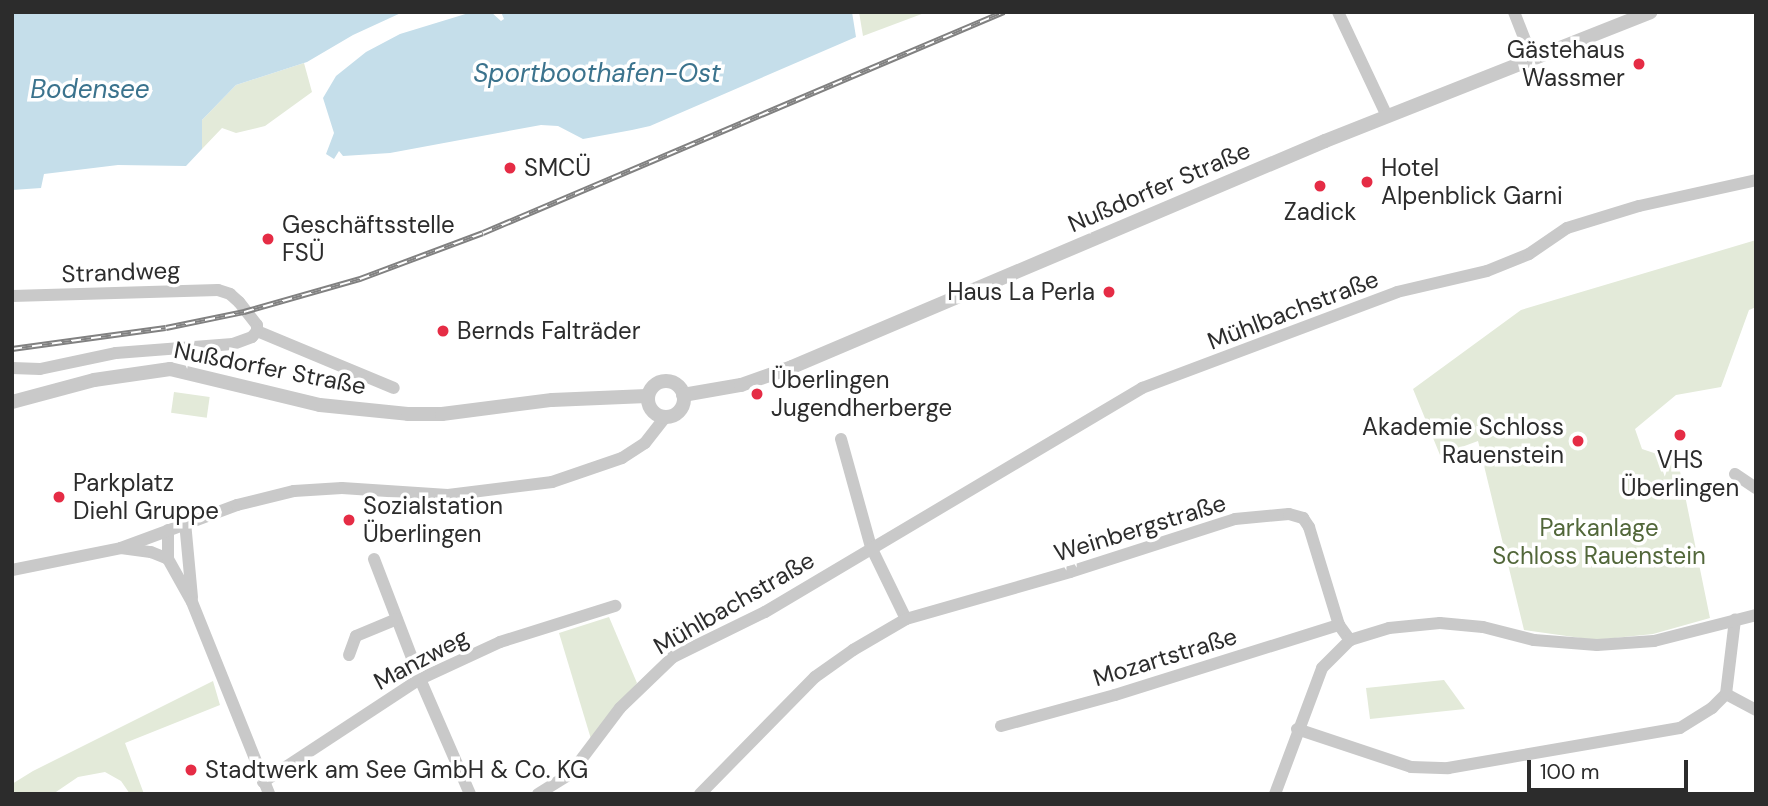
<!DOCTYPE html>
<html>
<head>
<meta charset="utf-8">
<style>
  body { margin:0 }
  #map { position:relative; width:1768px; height:806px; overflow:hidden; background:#fff; font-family:"DM Sans",sans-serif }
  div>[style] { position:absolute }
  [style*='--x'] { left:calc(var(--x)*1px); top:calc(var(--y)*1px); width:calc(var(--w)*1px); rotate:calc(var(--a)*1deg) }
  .green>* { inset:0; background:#e3ead9; transform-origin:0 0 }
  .water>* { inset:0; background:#c5deea }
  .minor>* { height:12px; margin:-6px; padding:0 6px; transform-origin:6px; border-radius:6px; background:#c9c9c9 }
  .tertiary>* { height:14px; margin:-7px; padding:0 7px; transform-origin:7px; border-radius:7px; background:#c9c9c9 }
  .tertiary>.ring { margin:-7px; padding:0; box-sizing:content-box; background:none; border:14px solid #c9c9c9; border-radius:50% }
  .rail>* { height:6px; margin-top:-3px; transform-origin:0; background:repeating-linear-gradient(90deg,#fff 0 10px,#818181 0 20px); box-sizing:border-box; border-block:2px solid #818181 }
  .dots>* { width:19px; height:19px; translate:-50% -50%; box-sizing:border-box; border:4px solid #fff; border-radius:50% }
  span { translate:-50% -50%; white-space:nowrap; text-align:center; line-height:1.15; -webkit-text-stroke:7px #fff; paint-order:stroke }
  .poi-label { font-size:24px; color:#2c2c2c }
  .right { translate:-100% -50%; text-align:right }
  .left { translate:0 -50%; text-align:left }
  .street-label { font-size:24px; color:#2c2c2c }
  .park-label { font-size:24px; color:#52673a }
  .water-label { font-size:26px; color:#3b738d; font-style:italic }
  .frame { position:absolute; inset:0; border:14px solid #2c2c2c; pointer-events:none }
  .scale { position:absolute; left:1527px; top:760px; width:161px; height:32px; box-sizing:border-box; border:4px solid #2c2c2c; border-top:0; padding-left:9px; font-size:21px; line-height:24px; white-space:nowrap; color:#2c2c2c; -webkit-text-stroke:5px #fff; paint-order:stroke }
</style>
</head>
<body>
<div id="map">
  <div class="green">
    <div style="clip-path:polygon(859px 12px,927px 12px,863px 36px)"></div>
    <div style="clip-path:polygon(304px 63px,312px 92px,265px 126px,236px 133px,222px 128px,202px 149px,202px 120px,236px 85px)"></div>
    <div style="clip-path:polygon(1756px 240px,1756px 307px,1749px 310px,1721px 387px,1676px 395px,1635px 429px,1642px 449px,1672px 459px,1680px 471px,1710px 618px,1653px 634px,1595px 640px,1524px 630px,1478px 441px,1440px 455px,1413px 389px,1521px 310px)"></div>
    <div style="left:174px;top:392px;width:36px;height:21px;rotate:8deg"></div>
    <div style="clip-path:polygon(609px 617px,637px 683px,591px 739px,559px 633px)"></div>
    <div style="clip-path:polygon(1444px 680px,1465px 709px,1370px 719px,1366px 688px)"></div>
    <div style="clip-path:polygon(213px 681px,220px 705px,125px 743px,144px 794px,130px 794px,121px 781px,105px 772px,78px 777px,53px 794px,12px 794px,12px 784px,33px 771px)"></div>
  </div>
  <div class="water">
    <div style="clip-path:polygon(12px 12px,403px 12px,353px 35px,307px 62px,236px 85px,202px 120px,202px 149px,186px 166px,118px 165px,44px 174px,41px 188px,12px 190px)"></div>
    <div style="clip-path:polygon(472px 12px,491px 12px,501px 21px,504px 19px,501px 12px,852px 12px,856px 37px,650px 126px,632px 130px,583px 139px,558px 126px,541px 125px,390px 153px,343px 156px,339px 151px,334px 159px,326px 154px,334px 133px,323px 98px,336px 76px,366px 52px,400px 34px)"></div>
  </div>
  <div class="minor">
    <div style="--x:1338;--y:12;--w:115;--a:64.8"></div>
    <div style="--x:1514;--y:12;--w:49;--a:68.6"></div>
    <div style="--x:12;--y:296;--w:206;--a:-1.7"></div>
    <div style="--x:218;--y:290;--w:13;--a:18"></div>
    <div style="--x:230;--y:294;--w:12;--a:42"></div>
    <div style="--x:239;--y:302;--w:29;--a:52"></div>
    <div style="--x:257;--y:325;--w:6;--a:90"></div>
    <div style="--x:257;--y:331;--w:148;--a:22.6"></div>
    <div style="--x:12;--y:368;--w:28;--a:2"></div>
    <div style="--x:40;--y:369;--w:78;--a:-11.9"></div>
    <div style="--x:116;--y:353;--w:117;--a:-4.4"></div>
    <div style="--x:233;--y:344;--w:20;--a:-20"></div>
    <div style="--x:252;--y:337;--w:8;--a:-50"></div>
    <div style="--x:841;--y:439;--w:112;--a:74.5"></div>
    <div style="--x:871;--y:547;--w:80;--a:64.1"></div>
    <div style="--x:906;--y:619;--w:171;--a:-16"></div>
    <div style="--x:1070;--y:572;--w:173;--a:-17.8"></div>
    <div style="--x:1235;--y:519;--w:54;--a:-5.3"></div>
    <div style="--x:1289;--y:514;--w:15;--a:16"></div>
    <div style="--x:1303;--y:518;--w:11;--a:56"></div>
    <div style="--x:1309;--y:527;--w:102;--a:73"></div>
    <div style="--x:1339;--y:625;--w:19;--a:54"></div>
    <div style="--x:1735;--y:474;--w:25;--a:34"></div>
    <div style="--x:185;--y:522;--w:76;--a:84.7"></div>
    <div style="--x:121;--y:548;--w:30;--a:8"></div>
    <div style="--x:151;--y:552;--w:18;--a:22"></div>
    <div style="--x:168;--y:559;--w:49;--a:60.8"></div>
    <div style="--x:192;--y:602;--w:207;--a:68.1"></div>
    <div style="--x:168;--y:559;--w:29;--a:-90"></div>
    <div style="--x:374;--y:559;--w:129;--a:69"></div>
    <div style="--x:420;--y:679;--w:125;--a:66.5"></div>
    <div style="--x:12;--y:570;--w:111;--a:-11.4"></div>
    <div style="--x:121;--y:548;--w:124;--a:-20.3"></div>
    <div style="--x:237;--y:505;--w:59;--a:-13.8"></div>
    <div style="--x:294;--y:491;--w:48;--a:-3.6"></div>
    <div style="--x:342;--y:488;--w:106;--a:3.8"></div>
    <div style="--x:448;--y:495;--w:105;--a:-7.1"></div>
    <div style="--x:552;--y:482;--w:74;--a:-18.9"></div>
    <div style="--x:622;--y:458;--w:27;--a:-33"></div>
    <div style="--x:645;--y:443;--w:33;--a:-52"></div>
    <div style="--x:349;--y:655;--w:20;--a:-70"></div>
    <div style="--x:356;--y:636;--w:44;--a:-22.5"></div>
    <div style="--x:1726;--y:694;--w:34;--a:28"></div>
    <div style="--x:1001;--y:726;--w:118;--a:-15.2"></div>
    <div style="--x:1115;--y:695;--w:235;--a:-17.4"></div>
    <div style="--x:1297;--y:729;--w:120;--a:18.4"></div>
    <div style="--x:1411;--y:767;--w:37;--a:2"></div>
    <div style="--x:1448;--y:768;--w:235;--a:-9.8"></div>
    <div style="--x:1680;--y:728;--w:38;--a:-32"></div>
    <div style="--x:1712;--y:708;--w:20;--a:-45"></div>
    <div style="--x:1726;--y:694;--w:75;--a:-83.1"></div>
    <div style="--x:263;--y:782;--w:188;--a:-33.3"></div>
    <div style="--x:420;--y:679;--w:88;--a:-24.8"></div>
    <div style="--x:500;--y:642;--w:121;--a:-17.4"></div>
    <div style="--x:538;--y:794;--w:39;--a:-32"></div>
    <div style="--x:571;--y:773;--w:81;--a:-53"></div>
    <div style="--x:620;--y:708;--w:74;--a:-43.9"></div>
    <div style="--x:673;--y:657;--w:102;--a:-26.1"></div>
    <div style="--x:765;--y:612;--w:439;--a:-30.7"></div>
    <div style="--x:1142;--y:388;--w:272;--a:-20.6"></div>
    <div style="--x:1397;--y:292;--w:92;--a:-13.1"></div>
    <div style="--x:1487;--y:271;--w:45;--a:-22"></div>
    <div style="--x:1529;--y:254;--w:46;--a:-34.4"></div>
    <div style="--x:1567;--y:228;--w:75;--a:-17"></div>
    <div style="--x:1639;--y:206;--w:120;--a:-12.5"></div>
    <div style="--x:700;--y:794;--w:164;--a:-45.5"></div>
    <div style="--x:815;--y:677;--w:47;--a:-35.4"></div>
    <div style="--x:853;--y:650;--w:61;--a:-30.3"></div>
    <div style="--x:1275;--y:794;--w:134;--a:-69.5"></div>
    <div style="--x:1322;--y:668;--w:40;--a:-45"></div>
    <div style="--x:1350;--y:640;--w:41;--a:-17.1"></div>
    <div style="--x:1389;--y:628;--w:51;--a:-5.6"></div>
    <div style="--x:1440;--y:623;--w:43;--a:5.3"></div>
    <div style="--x:1483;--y:627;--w:53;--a:14.3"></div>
    <div style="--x:1534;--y:640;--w:63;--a:4.5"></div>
    <div style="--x:1597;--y:645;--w:57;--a:-4"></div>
    <div style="--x:1654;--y:641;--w:105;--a:-14.3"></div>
  </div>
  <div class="tertiary">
    <div class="ring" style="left:648px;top:381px;width:22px;height:22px"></div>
    <div style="--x:683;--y:395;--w:59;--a:-9.8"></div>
    <div style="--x:741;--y:385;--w:54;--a:-19.4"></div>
    <div style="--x:792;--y:367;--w:579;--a:-22.98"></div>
    <div style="--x:1325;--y:141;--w:350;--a:-21.6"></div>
    <div style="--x:12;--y:402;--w:85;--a:-15"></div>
    <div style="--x:94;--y:380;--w:77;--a:-8.2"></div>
    <div style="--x:170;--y:369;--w:154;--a:13.5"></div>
    <div style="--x:320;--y:405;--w:88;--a:5.8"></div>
    <div style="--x:408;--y:414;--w:34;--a:0"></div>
    <div style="--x:442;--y:414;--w:111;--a:-7.3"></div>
    <div style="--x:552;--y:400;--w:95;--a:-2.4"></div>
  </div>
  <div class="rail">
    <div style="--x:12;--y:349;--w:155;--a:-7.8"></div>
    <div style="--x:166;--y:328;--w:80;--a:-11.6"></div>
    <div style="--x:244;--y:312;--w:121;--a:-15.9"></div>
    <div style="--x:360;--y:279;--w:131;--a:-20.5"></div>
    <div style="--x:483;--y:233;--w:566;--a:-22.99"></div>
  </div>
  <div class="dots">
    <div style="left:1639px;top:64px;background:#e52c45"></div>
    <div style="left:510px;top:168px;background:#e52c45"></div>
    <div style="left:1367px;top:182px;background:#e52c45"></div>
    <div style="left:1320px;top:186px;background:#e52c45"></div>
    <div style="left:268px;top:239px;background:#e52c45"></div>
    <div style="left:1109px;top:292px;background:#e52c45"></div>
    <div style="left:443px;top:331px;background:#e52c45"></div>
    <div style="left:757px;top:394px;background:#e52c45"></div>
    <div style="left:1680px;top:435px;background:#e52c45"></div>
    <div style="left:1578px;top:441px;background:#e52c45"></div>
    <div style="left:59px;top:497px;background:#e52c45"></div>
    <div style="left:349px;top:520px;background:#e52c45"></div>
    <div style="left:191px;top:770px;background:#e52c45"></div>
  </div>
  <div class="poi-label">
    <span class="right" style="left:1625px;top:64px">Gästehaus<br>Wassmer</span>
    <span class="left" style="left:524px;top:168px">SMCÜ</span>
    <span class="left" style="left:1381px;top:182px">Hotel<br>Alpenblick Garni</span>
    <span style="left:1320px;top:212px">Zadick</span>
    <span class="left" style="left:282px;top:239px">Geschäftsstelle<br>FSÜ</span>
    <span class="right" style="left:1095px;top:292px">Haus La Perla</span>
    <span class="left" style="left:457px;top:331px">Bernds Falträder</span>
    <span class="left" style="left:771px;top:394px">Überlingen<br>Jugendherberge</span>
    <span class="right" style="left:1564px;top:441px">Akademie Schloss<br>Rauenstein</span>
    <span style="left:1680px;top:474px">VHS<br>Überlingen</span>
    <span class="left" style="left:73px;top:497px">Parkplatz<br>Diehl Gruppe</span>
    <span class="left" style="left:363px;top:520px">Sozialstation<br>Überlingen</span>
    <span class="left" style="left:205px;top:770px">Stadtwerk am See GmbH &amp; Co. KG</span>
  </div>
  <div class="street-label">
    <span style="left:1159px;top:187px;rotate:-23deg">Nußdorfer Straße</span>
    <span style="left:121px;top:272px;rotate:-2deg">Strandweg</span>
    <span style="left:1293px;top:310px;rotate:-21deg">Mühlbachstraße</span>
    <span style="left:270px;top:368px;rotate:11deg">Nußdorfer Straße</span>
    <span style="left:1140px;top:528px;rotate:-17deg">Weinbergstraße</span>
    <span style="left:734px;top:603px;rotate:-30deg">Mühlbachstraße</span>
    <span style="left:1165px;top:657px;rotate:-17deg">Mozartstraße</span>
    <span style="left:421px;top:659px;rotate:-28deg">Manzweg</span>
  </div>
  <div class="park-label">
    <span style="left:1599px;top:542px">Parkanlage<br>Schloss Rauenstein</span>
  </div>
  <div class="water-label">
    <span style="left:597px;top:74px">Sportboothafen-Ost</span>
    <span style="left:90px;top:90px">Bodensee</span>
  </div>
  <div class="frame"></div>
  <div class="scale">100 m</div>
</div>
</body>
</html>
